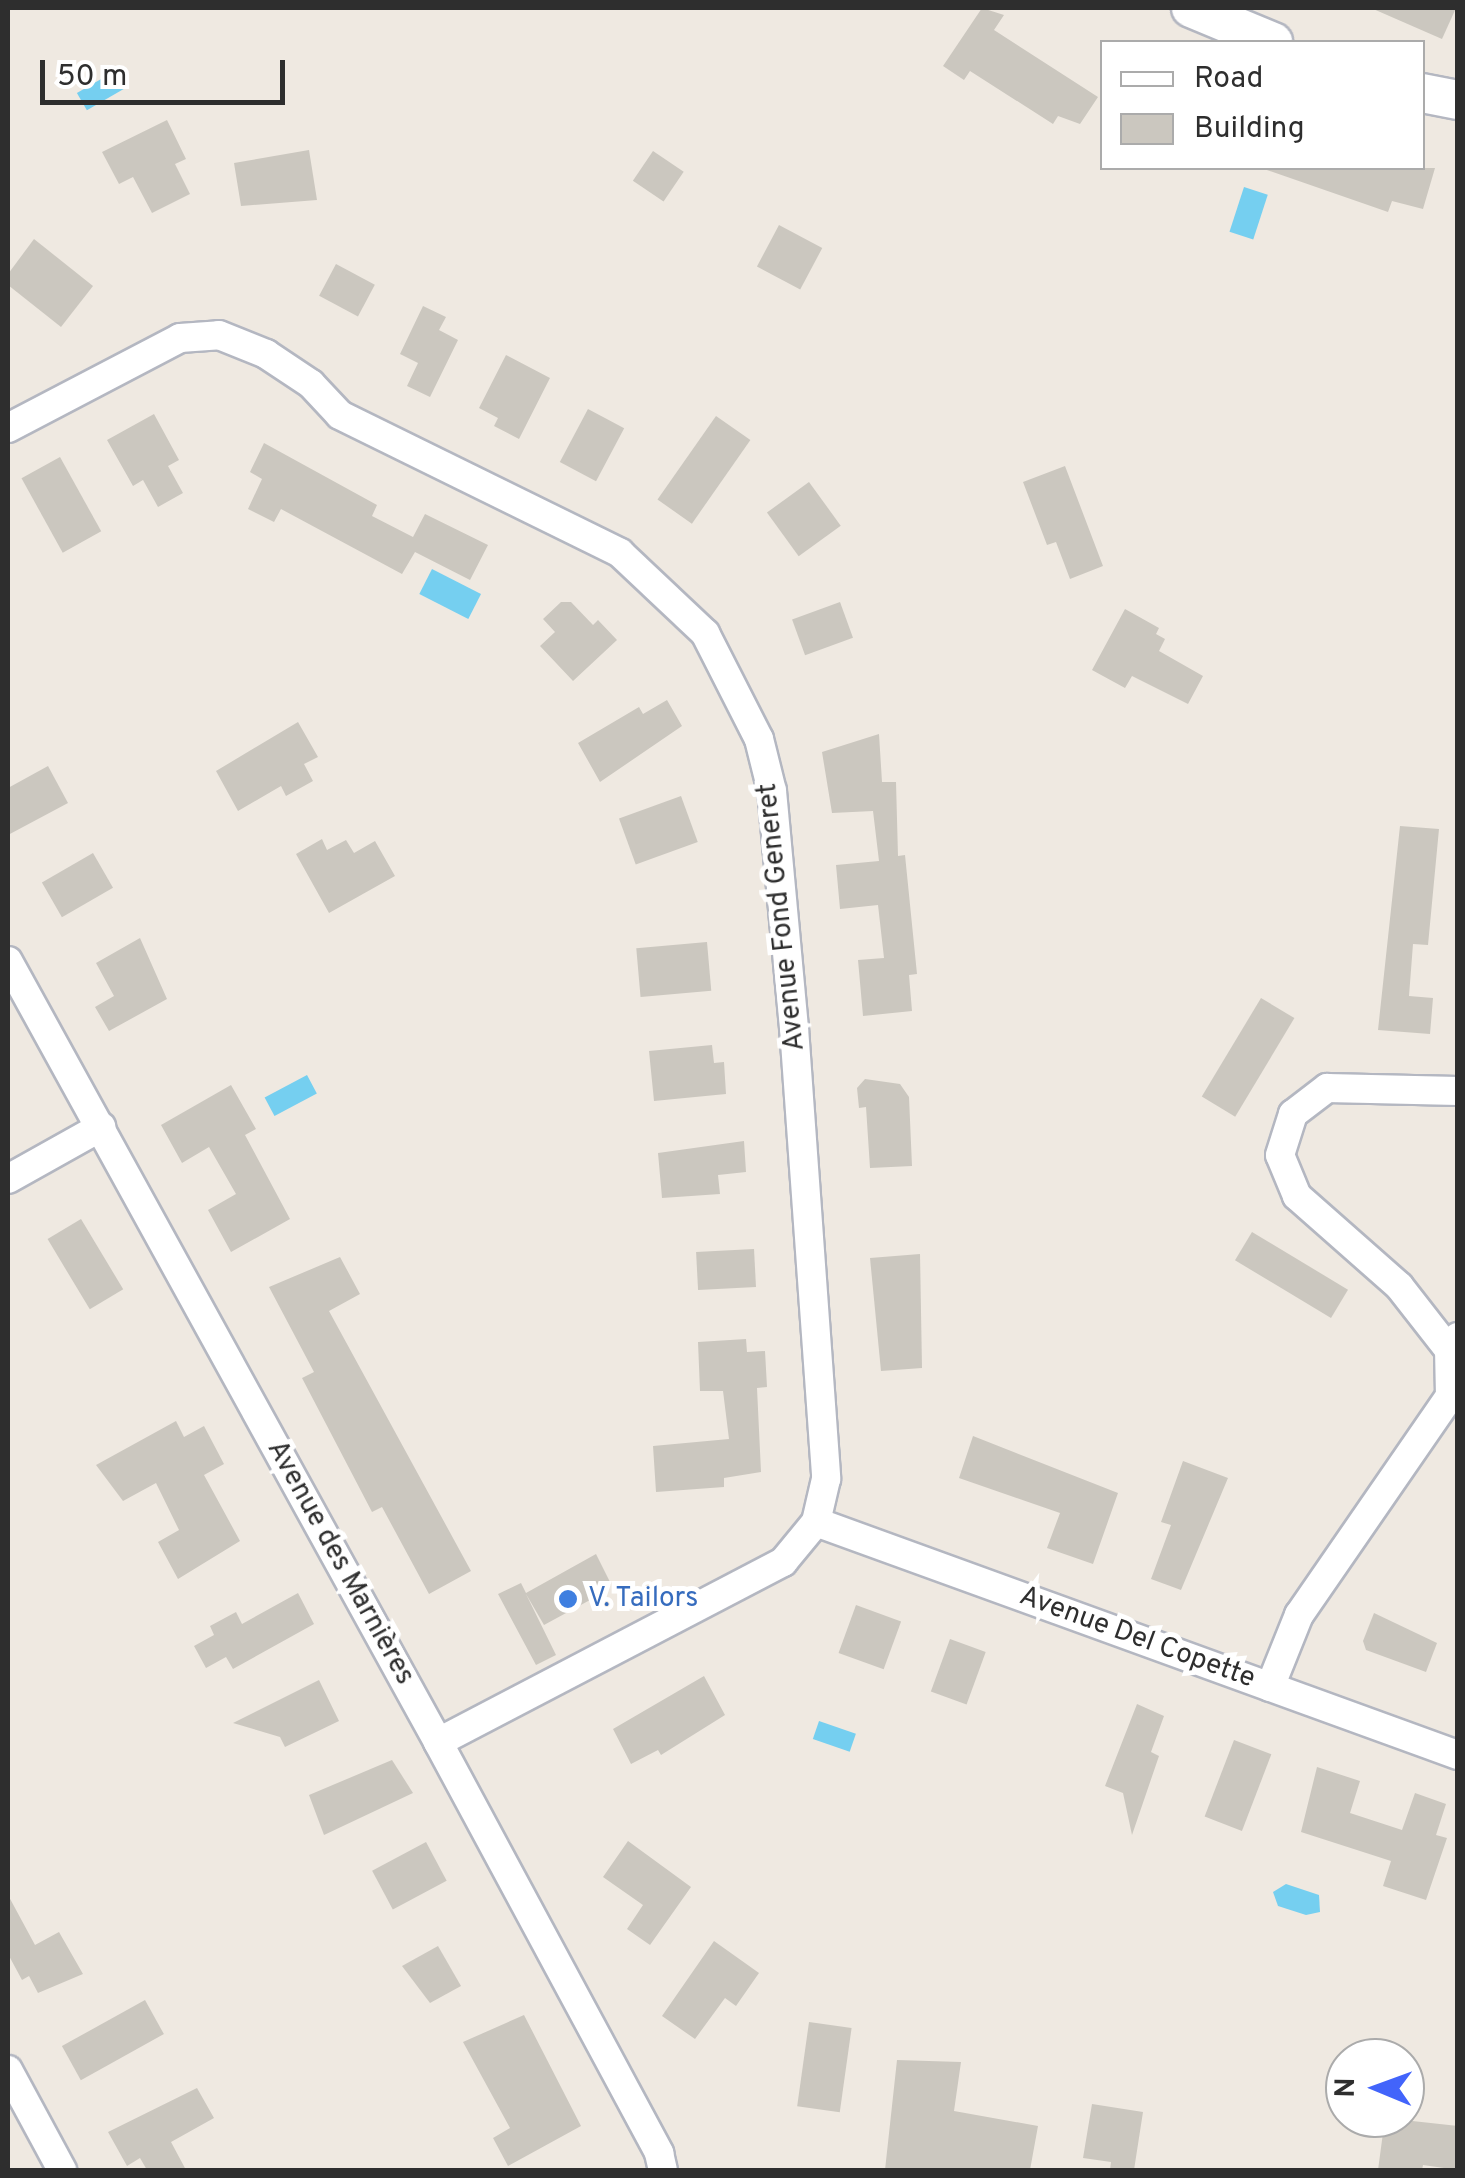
<!DOCTYPE html>
<html>
<head>
<meta charset="utf-8">
<style>
  body { margin:0 }
  #map { position:relative; width:1465px; height:2178px; overflow:hidden; background:#efe9e1; font-family:Overpass,sans-serif }
  div>[style] { position:absolute }
  [style*='--x'] { left:calc(var(--x)*1px); top:calc(var(--y)*1px); width:calc(var(--w)*1px); rotate:calc(var(--a)*1deg) }
  .water>* { inset:0; background:#75cff0; transform-origin:0 0 }
  .building>* { inset:0; background:#cbc7bf; transform-origin:0 0 }
  .roads { filter:drop-shadow(2px 0 #b4b7c1) drop-shadow(-2px 0 #b4b7c1) drop-shadow(0 2px #b4b7c1) drop-shadow(0 -2px #b4b7c1) }
  .street>* { height:28px; margin:-14px; padding:0 14px; transform-origin:14px; border-radius:14px; background:#fff }
  .secondary>* { height:38px; margin:-19px; padding:0 19px; transform-origin:19px; border-radius:19px; background:#fff }
  .dots>* { width:28px; height:28px; translate:-50% -50%; box-sizing:border-box; border:5px solid #fff; border-radius:50% }
  span { translate:-50% -50%; white-space:nowrap; text-align:center; line-height:1.15; -webkit-text-stroke:10px #fff; paint-order:stroke }
  .street-label { font-size:28px; color:#2e2e2e }
  .shop-label { font-size:28px; color:#366cbe }
  .left { translate:0 -50%; text-align:left }
  .frame { position:absolute; inset:0; border:10px solid #2e2e2e; pointer-events:none }
  .legend { position:absolute; left:1100px; top:40px; width:325px; height:130px; box-sizing:border-box; background:#fff; border:2px solid #ababab; margin:0; padding:12px 18px; list-style:none; font-size:30px; color:#2e2e2e }
  .legend li { display:flex; align-items:center; gap:20px; height:50px }
  .legend b { width:50px; border:2px solid #ababab }
  .north { position:absolute; left:1325px; top:2038px; width:100px; height:100px; box-sizing:border-box; background:#fff; border:2px solid #ababab; border-radius:50%; rotate:271deg; font-size:28px; font-weight:700; line-height:40px; text-align:center; color:#2e2e2e }
  .north::after { content:''; display:block; margin:auto; width:35px; height:45px; background:#4264fb; clip-path:polygon(50% 0,100% 100%,50% 72%,0 100%) }
  .scale { position:absolute; left:40px; top:60px; width:245px; height:45px; box-sizing:border-box; border:5px solid #2e2e2e; border-top:0; padding-left:12px; font-size:30px; line-height:35px; white-space:nowrap; color:#2e2e2e; -webkit-text-stroke:8px #fff; paint-order:stroke }
</style>
</head>
<body>
<div id="map">
  <div class="water">
    <div style="left:115px;top:71px;width:20px;height:44px;rotate:60deg"></div>
    <div style="left:1244px;top:187px;width:25px;height:47px;rotate:18deg"></div>
    <div style="left:432px;top:569px;width:55px;height:28px;rotate:27deg"></div>
    <div style="left:307px;top:1075px;width:21px;height:48px;rotate:62deg"></div>
    <div style="left:819px;top:1721px;width:39px;height:19px;rotate:19deg"></div>
    <div style="clip-path:polygon(1286px 1884px,1319px 1895px,1320px 1912px,1306px 1915px,1278px 1906px,1273px 1892px)"></div>
  </div>
  <div class="building">
    <div style="clip-path:polygon(982px 8px,1004px 15px,994px 30px,1098px 97px,1080px 124px,1058px 116px,1053px 124px,970px 71px,964px 80px,943px 66px)"></div>
    <div style="clip-path:polygon(1371px 8px,1456px 8px,1442px 39px)"></div>
    <div style="clip-path:polygon(167px 120px,186px 159px,175px 164px,190px 194px,152px 213px,133px 177px,119px 184px,102px 152px)"></div>
    <div style="clip-path:polygon(309px 150px,317px 200px,241px 206px,234px 163px)"></div>
    <div style="left:653px;top:151px;width:37px;height:36px;rotate:34deg"></div>
    <div style="clip-path:polygon(1261px 168px,1435px 168px,1423px 209px,1392px 201px,1388px 212px)"></div>
    <div style="left:779px;top:225px;width:49px;height:47px;rotate:28deg"></div>
    <div style="clip-path:polygon(34px 239px,93px 286px,61px 327px,8px 285px,8px 274px)"></div>
    <div style="left:336px;top:264px;width:44px;height:36px;rotate:28deg"></div>
    <div style="clip-path:polygon(423px 306px,446px 317px,439px 330px,458px 340px,430px 397px,407px 386px,418px 363px,400px 354px)"></div>
    <div style="clip-path:polygon(506px 355px,550px 378px,519px 439px,494px 426px,498px 418px,479px 408px)"></div>
    <div style="left:588px;top:409px;width:41px;height:60px;rotate:28deg"></div>
    <div style="clip-path:polygon(154px 414px,179px 460px,168px 466px,183px 493px,158px 507px,143px 480px,133px 486px,107px 440px)"></div>
    <div style="left:716px;top:416px;width:42px;height:102px;rotate:35deg"></div>
    <div style="clip-path:polygon(264px 443px,377px 505px,372px 516px,413px 537px,425px 514px,488px 545px,470px 580px,415px 552px,402px 574px,281px 509px,274px 522px,248px 509px,262px 479px,250px 472px)"></div>
    <div style="left:60px;top:457px;width:85px;height:44px;rotate:61deg"></div>
    <div style="clip-path:polygon(1065px 466px,1103px 566px,1070px 579px,1056px 542px,1047px 545px,1023px 482px)"></div>
    <div style="left:809px;top:482px;width:54px;height:52px;rotate:54deg"></div>
    <div style="clip-path:polygon(561px 602px,571px 602px,593px 625px,598px 620px,617px 640px,573px 681px,540px 646px,555px 632px,543px 619px)"></div>
    <div style="left:840px;top:602px;width:38px;height:51px;rotate:70deg"></div>
    <div style="clip-path:polygon(1125px 609px,1159px 628px,1156px 634px,1165px 639px,1159px 651px,1203px 676px,1188px 704px,1132px 676px,1125px 688px,1092px 670px)"></div>
    <div style="clip-path:polygon(667px 700px,682px 726px,600px 782px,578px 743px,639px 707px,643px 714px)"></div>
    <div style="clip-path:polygon(298px 722px,318px 757px,304px 764px,313px 781px,286px 796px,281px 786px,238px 811px,216px 771px)"></div>
    <div style="clip-path:polygon(879px 734px,882px 782px,896px 782px,898px 856px,905px 855px,917px 974px,909px 975px,912px 1011px,863px 1016px,858px 960px,884px 958px,878px 905px,840px 909px,836px 865px,879px 861px,873px 811px,832px 813px,822px 752px)"></div>
    <div style="clip-path:polygon(48px 766px,68px 803px,8px 835px,8px 788px)"></div>
    <div style="left:681px;top:796px;width:49px;height:66px;rotate:70deg"></div>
    <div style="clip-path:polygon(1400px 826px,1439px 829px,1428px 945px,1413px 944px,1409px 996px,1433px 998px,1430px 1034px,1378px 1030px)"></div>
    <div style="clip-path:polygon(322px 839px,327px 850px,346px 840px,354px 853px,375px 841px,395px 876px,329px 913px,296px 854px)"></div>
    <div style="left:93px;top:853px;width:40px;height:59px;rotate:60deg"></div>
    <div style="clip-path:polygon(140px 938px,167px 999px,109px 1031px,95px 1007px,114px 996px,96px 963px)"></div>
    <div style="left:707px;top:942px;width:49px;height:71px;rotate:85deg"></div>
    <div style="left:1261px;top:998px;width:39px;height:115px;rotate:31deg"></div>
    <div style="clip-path:polygon(712px 1045px,714px 1063px,724px 1062px,726px 1094px,654px 1101px,649px 1051px)"></div>
    <div style="clip-path:polygon(865px 1079px,900px 1084px,909px 1097px,912px 1166px,870px 1168px,866px 1107px,859px 1108px,857px 1088px)"></div>
    <div style="clip-path:polygon(231px 1085px,256px 1129px,245px 1135px,290px 1219px,231px 1252px,208px 1210px,236px 1194px,209px 1147px,182px 1163px,161px 1125px)"></div>
    <div style="clip-path:polygon(744px 1141px,746px 1172px,718px 1175px,720px 1194px,662px 1198px,658px 1153px)"></div>
    <div style="left:81px;top:1219px;width:82px;height:39px;rotate:59deg"></div>
    <div style="left:1252px;top:1232px;width:112px;height:33px;rotate:31deg"></div>
    <div style="left:754px;top:1249px;width:38px;height:58px;rotate:87deg"></div>
    <div style="clip-path:polygon(920px 1254px,922px 1368px,881px 1371px,870px 1258px)"></div>
    <div style="clip-path:polygon(340px 1257px,360px 1294px,329px 1311px,471px 1571px,429px 1594px,382px 1507px,372px 1512px,302px 1378px,314px 1372px,269px 1287px)"></div>
    <div style="clip-path:polygon(746px 1339px,747px 1352px,765px 1351px,767px 1387px,757px 1388px,761px 1472px,724px 1478px,724px 1487px,656px 1492px,653px 1446px,729px 1439px,723px 1391px,700px 1391px,698px 1342px)"></div>
    <div style="clip-path:polygon(176px 1421px,184px 1437px,204px 1426px,224px 1464px,204px 1475px,240px 1541px,178px 1579px,158px 1542px,179px 1530px,156px 1483px,123px 1501px,96px 1465px)"></div>
    <div style="clip-path:polygon(973px 1436px,1118px 1493px,1093px 1564px,1047px 1548px,1060px 1513px,959px 1478px)"></div>
    <div style="clip-path:polygon(1183px 1461px,1228px 1478px,1181px 1590px,1151px 1579px,1171px 1525px,1161px 1522px)"></div>
    <div style="clip-path:polygon(596px 1554px,611px 1584px,590px 1600px,544px 1625px,526px 1594px,556px 1655px,536px 1665px,498px 1594px,521px 1583px,526px 1593px)"></div>
    <div style="clip-path:polygon(298px 1593px,314px 1624px,233px 1669px,226px 1657px,206px 1668px,194px 1646px,214px 1635px,210px 1626px,236px 1612px,242px 1624px)"></div>
    <div style="left:856px;top:1605px;width:48px;height:51px;rotate:20deg"></div>
    <div style="clip-path:polygon(1374px 1613px,1437px 1643px,1426px 1672px,1366px 1650px,1363px 1641px)"></div>
    <div style="left:950px;top:1639px;width:38px;height:56px;rotate:20deg"></div>
    <div style="clip-path:polygon(704px 1676px,725px 1715px,661px 1755px,658px 1750px,631px 1764px,613px 1729px)"></div>
    <div style="clip-path:polygon(319px 1680px,339px 1721px,285px 1747px,280px 1737px,233px 1723px)"></div>
    <div style="clip-path:polygon(1137px 1704px,1164px 1716px,1151px 1752px,1159px 1756px,1132px 1835px,1123px 1793px,1105px 1786px)"></div>
    <div style="left:1234px;top:1740px;width:40px;height:82px;rotate:21deg"></div>
    <div style="clip-path:polygon(392px 1760px,413px 1793px,324px 1835px,309px 1795px)"></div>
    <div style="clip-path:polygon(1317px 1767px,1360px 1781px,1350px 1813px,1402px 1830px,1415px 1793px,1446px 1804px,1436px 1835px,1447px 1838px,1426px 1900px,1383px 1886px,1391px 1861px,1301px 1832px)"></div>
    <div style="clip-path:polygon(628px 1841px,691px 1887px,650px 1945px,627px 1929px,643px 1905px,603px 1877px)"></div>
    <div style="left:426px;top:1842px;width:44px;height:61px;rotate:62deg"></div>
    <div style="clip-path:polygon(8px 1895px,35px 1945px,59px 1932px,83px 1974px,38px 1993px,29px 1976px,22px 1980px,8px 1954px)"></div>
    <div style="clip-path:polygon(714px 1941px,759px 1973px,736px 2006px,725px 1998px,695px 2039px,662px 2016px)"></div>
    <div style="clip-path:polygon(438px 1946px,461px 1986px,430px 2003px,402px 1966px)"></div>
    <div style="left:145px;top:2000px;width:39px;height:95px;rotate:61deg"></div>
    <div style="clip-path:polygon(524px 2015px,581px 2126px,508px 2166px,493px 2138px,510px 2128px,463px 2042px)"></div>
    <div style="left:809px;top:2022px;width:43px;height:85px;rotate:8deg"></div>
    <div style="clip-path:polygon(897px 2060px,961px 2062px,954px 2111px,1038px 2126px,1030px 2170px,885px 2170px)"></div>
    <div style="clip-path:polygon(197px 2088px,214px 2118px,171px 2142px,186px 2170px,147px 2170px,140px 2158px,127px 2166px,108px 2132px)"></div>
    <div style="clip-path:polygon(1092px 2104px,1143px 2112px,1134px 2170px,1110px 2170px,1111px 2162px,1083px 2158px)"></div>
    <div style="clip-path:polygon(1385px 2118px,1458px 2126px,1458px 2170px,1423px 2165px,1422px 2170px,1378px 2170px)"></div>
  </div>
  <div class="roads">
    <div class="street">
      <div style="--x:8;--y:428;--w:194;--a:-27.6"></div>
      <div style="--x:180;--y:338;--w:39;--a:-4"></div>
      <div style="--x:219;--y:335;--w:51;--a:22"></div>
      <div style="--x:266;--y:354;--w:54;--a:33.7"></div>
      <div style="--x:311;--y:384;--w:42;--a:46.9"></div>
      <div style="--x:340;--y:415;--w:312;--a:26.2"></div>
      <div style="--x:620;--y:553;--w:117;--a:43.3"></div>
      <div style="--x:705;--y:633;--w:119;--a:63"></div>
      <div style="--x:759;--y:739;--w:54;--a:76"></div>
      <div style="--x:772;--y:791;--w:238;--a:84.7"></div>
      <div style="--x:794;--y:1028;--w:452;--a:85.9"></div>
      <div style="--x:826;--y:1479;--w:44;--a:103.1"></div>
      <div style="--x:816;--y:1522;--w:52;--a:129.5"></div>
      <div style="--x:783;--y:1562;--w:389;--a:152.4"></div>
      <div style="--x:8;--y:961;--w:892;--a:61.16"></div>
      <div style="--x:438;--y:1742;--w:467;--a:61.7"></div>
      <div style="--x:659;--y:2153;--w:17;--a:77"></div>
      <div style="--x:8;--y:1179;--w:107;--a:-29.2"></div>
      <div style="--x:1449;--y:1350;--w:81;--a:-128"></div>
      <div style="--x:1399;--y:1286;--w:136;--a:-138.6"></div>
      <div style="--x:1297;--y:1196;--w:44;--a:-112.5"></div>
      <div style="--x:1280;--y:1155;--w:43;--a:-72.4"></div>
      <div style="--x:1293;--y:1114;--w:43;--a:-37.4"></div>
      <div style="--x:1327;--y:1088;--w:131;--a:1.3"></div>
      <div style="--x:816;--y:1522;--w:683;--a:19.95"></div>
      <div style="--x:1270;--y:1687;--w:78;--a:-68.1"></div>
      <div style="--x:1299;--y:1615;--w:266;--a:-55.4"></div>
      <div style="--x:1450;--y:1396;--w:46;--a:-91.2"></div>
      <div style="--x:1449;--y:1350;--w:16;--a:-55"></div>
      <div style="--x:8;--y:2070;--w:114;--a:61.6"></div>
    </div>
    <div class="secondary">
      <div style="--x:1191;--y:8;--w:89;--a:22.5"></div>
      <div style="--x:1422;--y:93;--w:37;--a:11"></div>
    </div>
  </div>
  <div class="dots">
    <div style="left:568px;top:1599px;background:#3f7fe0"></div>
  </div>
  <div class="street-label">
    <span style="left:782px;top:917px;rotate:-96deg">Avenue Fond Generet</span>
    <span style="left:340px;top:1563px;rotate:61deg">Avenue des Marnières</span>
    <span style="left:1137px;top:1638px;rotate:20deg">Avenue Del Copette</span>
  </div>
  <div class="shop-label">
    <span class="left" style="left:588px;top:1599px">V. Tailors</span>
  </div>
  <div class="frame"></div>
  <ul class="legend">
  <li><b style="height:12px;background:#fff"></b>Road</li>
  <li><b style="height:28px;background:#cbc7bf"></b>Building</li>
  </ul>
  <div class="north">N</div>
  <div class="scale">50 m</div>
</div>
</body>
</html>
